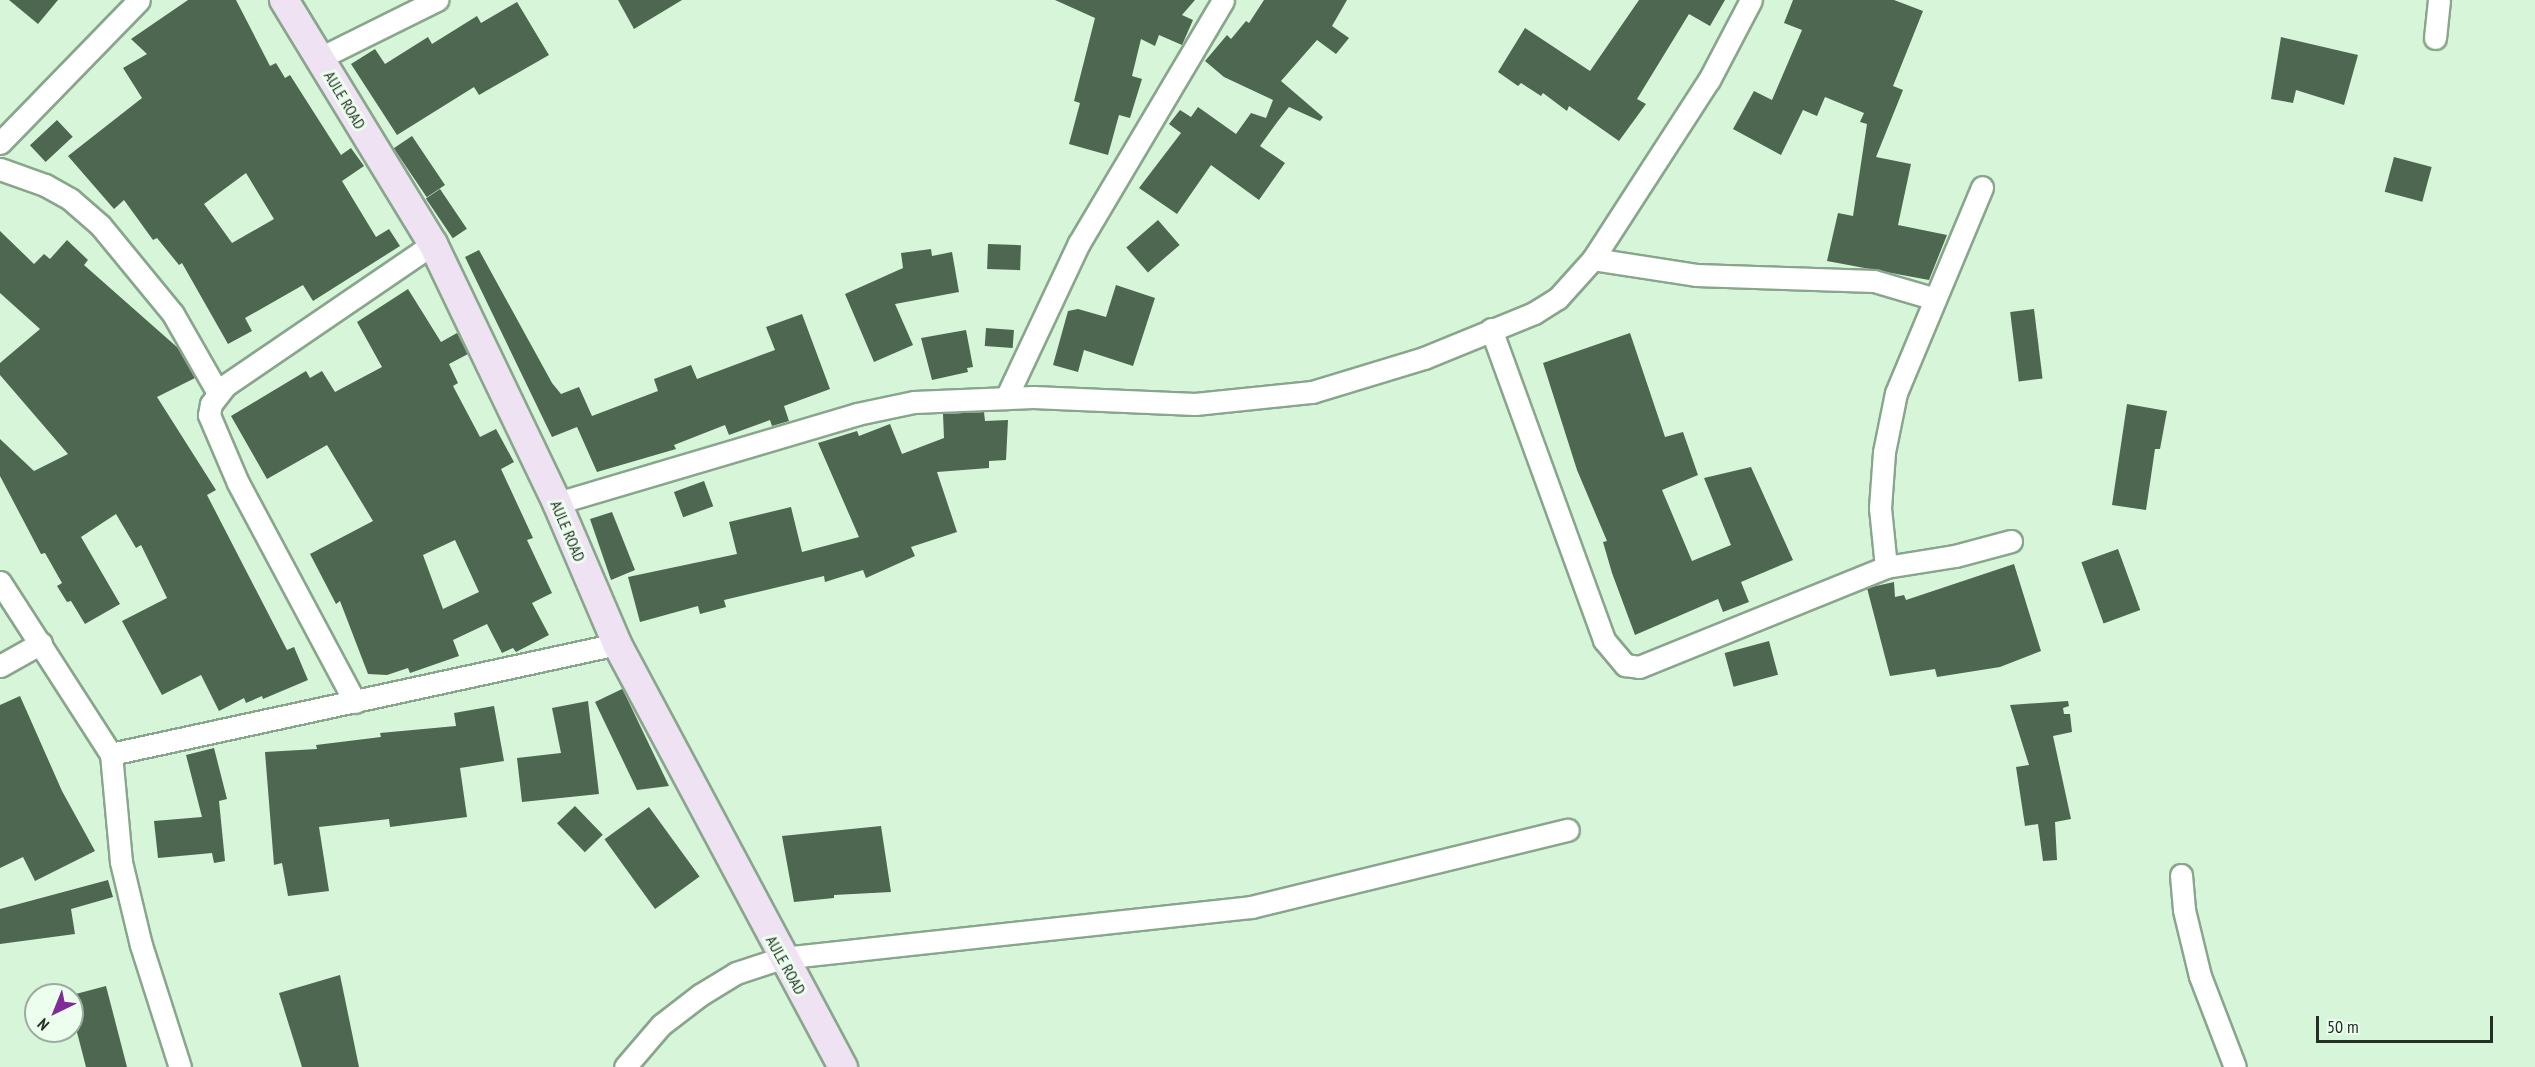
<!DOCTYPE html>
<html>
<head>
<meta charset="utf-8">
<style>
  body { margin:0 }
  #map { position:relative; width:2535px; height:1067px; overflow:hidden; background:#d6f5d9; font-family:"PT Sans Narrow",sans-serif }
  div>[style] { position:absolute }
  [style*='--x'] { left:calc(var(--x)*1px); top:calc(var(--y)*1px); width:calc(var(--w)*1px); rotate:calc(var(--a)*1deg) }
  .building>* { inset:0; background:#4d6750; transform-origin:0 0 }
  .roads { filter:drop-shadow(2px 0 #89a68c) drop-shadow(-2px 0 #89a68c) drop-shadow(0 2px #89a68c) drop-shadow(0 -2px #89a68c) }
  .street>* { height:21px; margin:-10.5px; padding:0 10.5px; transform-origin:10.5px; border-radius:10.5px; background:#fff }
  .secondary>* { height:28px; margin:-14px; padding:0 14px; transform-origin:14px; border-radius:14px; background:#efe2f3 }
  span { translate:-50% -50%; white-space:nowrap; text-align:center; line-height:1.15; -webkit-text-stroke:6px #ecffee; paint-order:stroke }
  .street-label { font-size:16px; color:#242f25 }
  .north { position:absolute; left:24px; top:983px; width:60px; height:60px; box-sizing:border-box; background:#ecffee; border:2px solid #9cac9e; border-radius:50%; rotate:223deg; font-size:16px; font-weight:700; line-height:24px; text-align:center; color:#242f25 }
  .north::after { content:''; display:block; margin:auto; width:21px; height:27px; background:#812b99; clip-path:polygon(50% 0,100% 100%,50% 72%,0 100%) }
  .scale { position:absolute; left:2316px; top:1016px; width:177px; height:27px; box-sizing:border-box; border:3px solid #242f25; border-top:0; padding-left:8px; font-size:18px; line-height:21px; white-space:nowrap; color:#242f25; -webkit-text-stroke:4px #ecffee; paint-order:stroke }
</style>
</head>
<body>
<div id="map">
  <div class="building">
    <div style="clip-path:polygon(9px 0,58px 0,38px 24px)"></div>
    <div style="clip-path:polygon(evenodd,188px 0,236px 0,270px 66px,276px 63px,285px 78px,290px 75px,341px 155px,351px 148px,364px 166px,342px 181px,376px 237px,389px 229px,400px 246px,313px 301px,303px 285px,245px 318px,252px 331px,228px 344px,182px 263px,179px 265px,157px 238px,153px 240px,124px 200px,114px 209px,68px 156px,142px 98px,123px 68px,147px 54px,131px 39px,188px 0,246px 173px,274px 219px,232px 243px,204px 204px,246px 173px)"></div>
    <div style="clip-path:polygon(618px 0,682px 0,634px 29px)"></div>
    <div style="clip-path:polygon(1055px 0,1195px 0,1182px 15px,1193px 20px,1182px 45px,1159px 35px,1155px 46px,1141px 39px,1132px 76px,1142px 79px,1130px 118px,1119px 115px,1108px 155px,1069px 144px,1080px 103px,1074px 101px,1095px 18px)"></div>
    <div style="clip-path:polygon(1264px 0,1347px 0,1332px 26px,1349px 38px,1336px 54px,1317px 40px,1281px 81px,1323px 117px,1320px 121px,1289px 107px,1278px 121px,1260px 146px,1285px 163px,1259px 200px,1211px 165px,1177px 214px,1139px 188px,1181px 133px,1169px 124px,1180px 110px,1191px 117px,1198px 107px,1236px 134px,1251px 113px,1266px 118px,1273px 100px,1224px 77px,1205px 61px,1227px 35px,1231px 39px,1246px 21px,1249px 23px)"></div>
    <div style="clip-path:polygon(1639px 0,1725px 0,1710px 26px,1689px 14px,1637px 99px,1646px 104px,1619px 141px,1569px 106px,1567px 111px,1543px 93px,1541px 96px,1521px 83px,1518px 86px,1498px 72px,1525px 28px,1590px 71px)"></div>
    <div style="clip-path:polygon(1793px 0,1894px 0,1923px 11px,1893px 86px,1903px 90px,1876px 157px,1911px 164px,1898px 225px,1947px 235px,1929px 280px,1827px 261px,1838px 213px,1853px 216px,1867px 124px,1860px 122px,1864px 113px,1825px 97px,1817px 116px,1803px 110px,1781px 155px,1733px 129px,1754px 91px,1772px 100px,1802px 30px,1784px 23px)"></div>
    <div style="clip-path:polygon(517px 2px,549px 55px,479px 95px,474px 87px,397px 135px,351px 64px,375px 49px,385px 64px,428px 37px,432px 44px,477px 16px,481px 23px)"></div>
    <div style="clip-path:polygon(2281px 37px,2358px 55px,2344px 105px,2296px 90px,2293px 103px,2271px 99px)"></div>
    <div style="left:57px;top:120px;width:23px;height:37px;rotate:47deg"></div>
    <div style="left:412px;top:136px;width:59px;height:22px;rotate:56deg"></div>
    <div style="left:2394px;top:157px;width:39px;height:36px;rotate:15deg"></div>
    <div style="left:440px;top:189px;width:48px;height:17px;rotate:56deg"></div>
    <div style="left:1158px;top:220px;width:33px;height:42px;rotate:49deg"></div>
    <div style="clip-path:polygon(0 231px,34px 264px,44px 254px,50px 259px,67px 240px,88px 260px,84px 265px,178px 348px,195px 378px,157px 397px,216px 490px,207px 495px,287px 650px,294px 647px,308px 680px,263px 699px,262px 696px,246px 703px,244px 698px,219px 711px,201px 675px,162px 695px,122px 621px,167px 598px,141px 545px,136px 548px,116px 514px,81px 537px,120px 604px,85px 624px,71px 601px,67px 602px,57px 586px,62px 583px,45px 553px,41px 554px,0 476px,0 439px,34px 471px,68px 454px,0 375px,0 363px,40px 329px,0 293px)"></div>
    <div style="left:988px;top:244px;width:33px;height:25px;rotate:2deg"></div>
    <div style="clip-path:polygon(931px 249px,932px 256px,952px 252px,959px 292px,895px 304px,913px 345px,874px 362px,845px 294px,903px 268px,901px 253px)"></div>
    <div style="clip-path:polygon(479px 250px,552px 383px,561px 394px,579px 387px,592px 416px,658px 391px,654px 379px,691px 365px,697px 379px,775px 350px,766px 327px,802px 314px,830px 389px,784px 406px,789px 421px,772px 426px,770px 420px,729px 435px,725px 425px,674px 445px,676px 449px,597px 472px,577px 427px,552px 437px,465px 257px)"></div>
    <div style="clip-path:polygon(1116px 285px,1155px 298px,1133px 366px,1084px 350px,1078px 372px,1053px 365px,1068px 311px,1078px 309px,1106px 317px)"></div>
    <div style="clip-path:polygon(evenodd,408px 289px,441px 342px,457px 333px,468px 354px,449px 364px,458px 383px,453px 386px,480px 437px,496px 429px,514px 462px,501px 469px,533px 538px,527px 540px,552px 593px,532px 603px,549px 635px,516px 652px,513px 648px,502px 653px,487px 624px,453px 640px,459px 656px,410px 673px,408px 668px,387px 675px,368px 674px,340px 601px,336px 604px,310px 554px,373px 521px,327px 445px,267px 479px,231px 416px,306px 371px,310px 378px,322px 371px,335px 392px,382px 367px,357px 322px,408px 289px,455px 540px,479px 592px,443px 609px,423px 555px,455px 540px)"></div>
    <div style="left:2034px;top:309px;width:70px;height:24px;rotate:83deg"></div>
    <div style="left:986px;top:328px;width:28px;height:18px;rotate:4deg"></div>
    <div style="clip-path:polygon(966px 330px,973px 367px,967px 368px,968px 372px,932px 380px,921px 338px)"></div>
    <div style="clip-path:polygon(1630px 333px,1665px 437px,1683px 432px,1698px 475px,1662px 490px,1692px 561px,1731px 545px,1704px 478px,1751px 467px,1793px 560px,1741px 582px,1749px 602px,1723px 612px,1718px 599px,1635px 635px,1612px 573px,1603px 542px,1607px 541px,1577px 470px,1543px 363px)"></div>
    <div style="clip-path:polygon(2127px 404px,2167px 411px,2160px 449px,2155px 449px,2146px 510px,2112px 505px)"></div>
    <div style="clip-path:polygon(984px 412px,985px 421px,1008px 420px,1006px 460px,989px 461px,989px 468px,937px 472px,957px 532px,911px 547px,915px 556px,866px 578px,863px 570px,825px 582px,824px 576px,724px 600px,726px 607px,700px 614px,698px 606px,640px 622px,628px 577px,737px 554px,729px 522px,791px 507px,802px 552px,859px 537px,818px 443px,857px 431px,859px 436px,890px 424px,902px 454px,944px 438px,943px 414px)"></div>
    <div style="left:704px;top:481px;width:27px;height:32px;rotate:70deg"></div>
    <div style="clip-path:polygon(612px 512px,635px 570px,611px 580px,590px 519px)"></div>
    <div style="left:2118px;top:549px;width:65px;height:39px;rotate:70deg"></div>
    <div style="clip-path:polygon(2014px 564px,2041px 651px,2000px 667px,1937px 677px,1935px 669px,1890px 676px,1867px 588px,1894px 582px,1895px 597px,1904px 595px,1906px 600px)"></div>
    <div style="left:1769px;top:641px;width:35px;height:46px;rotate:75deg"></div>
    <div style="clip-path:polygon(622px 689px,623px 690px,669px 786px,637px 790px,595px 702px)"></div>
    <div style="clip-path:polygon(20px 696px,62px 791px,95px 851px,35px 881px,23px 857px,0 868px,0 705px)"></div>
    <div style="clip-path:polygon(588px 701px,599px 794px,522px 802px,517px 758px,561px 753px,552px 708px)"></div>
    <div style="clip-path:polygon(2068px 701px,2069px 706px,2063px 708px,2064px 714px,2070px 714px,2072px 732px,2053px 736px,2071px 819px,2055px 822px,2057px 860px,2043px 861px,2038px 824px,2025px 826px,2016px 767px,2029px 765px,2010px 705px)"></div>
    <div style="clip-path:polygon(494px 706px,504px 761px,460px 768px,467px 817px,390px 827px,389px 819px,319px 827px,329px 891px,288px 896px,282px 863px,274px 865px,265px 752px,317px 749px,316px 745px,381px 737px,380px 733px,456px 726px,454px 713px)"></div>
    <div style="clip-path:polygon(214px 748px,227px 799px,219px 801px,225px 861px,214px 863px,212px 853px,158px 858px,154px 821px,202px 817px,186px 755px)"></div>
    <div style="left:575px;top:806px;width:40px;height:25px;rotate:46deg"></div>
    <div style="left:649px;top:807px;width:86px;height:55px;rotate:54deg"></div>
    <div style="clip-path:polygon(881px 826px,891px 892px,834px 895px,834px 898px,794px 902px,782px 836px)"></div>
    <div style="clip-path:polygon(108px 880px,113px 897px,71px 909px,75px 934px,0 944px,0 909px)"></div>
    <div style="clip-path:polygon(340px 975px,359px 1067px,302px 1067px,279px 993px)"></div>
    <div style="clip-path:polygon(106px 986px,127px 1067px,86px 1067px,72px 1013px,72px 995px)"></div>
  </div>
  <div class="roads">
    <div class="street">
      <div style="--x:2435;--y:38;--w:38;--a:-84"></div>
      <div style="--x:320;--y:58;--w:131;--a:-26.4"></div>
      <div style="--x:0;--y:143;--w:199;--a:-45.8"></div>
      <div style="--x:0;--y:169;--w:48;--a:19.6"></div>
      <div style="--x:45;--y:185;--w:29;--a:29"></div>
      <div style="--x:70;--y:199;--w:40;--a:41"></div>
      <div style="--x:100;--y:225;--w:115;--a:50.6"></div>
      <div style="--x:173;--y:314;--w:91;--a:60.3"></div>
      <div style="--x:1593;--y:259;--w:104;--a:8.8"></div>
      <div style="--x:1696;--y:275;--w:178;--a:1.9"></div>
      <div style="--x:1874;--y:281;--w:60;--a:16.3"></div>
      <div style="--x:1491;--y:329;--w:331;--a:70"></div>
      <div style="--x:1604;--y:640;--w:33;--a:50"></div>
      <div style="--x:1625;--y:665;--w:14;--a:8"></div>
      <div style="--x:1639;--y:667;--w:266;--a:-22"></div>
      <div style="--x:1886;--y:567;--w:70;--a:-9.1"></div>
      <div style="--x:1955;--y:556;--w:58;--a:-15"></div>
      <div style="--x:1006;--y:398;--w:171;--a:-64.8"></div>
      <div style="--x:1079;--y:243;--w:282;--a:-59.3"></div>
      <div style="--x:557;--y:503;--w:313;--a:-16.5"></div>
      <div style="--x:857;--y:414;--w:58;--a:-11.9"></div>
      <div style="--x:914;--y:402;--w:119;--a:-2.4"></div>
      <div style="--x:1033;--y:397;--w:162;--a:2.5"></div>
      <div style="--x:1195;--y:404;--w:118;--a:-5.9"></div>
      <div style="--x:1312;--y:392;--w:117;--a:-16.9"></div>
      <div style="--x:1424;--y:358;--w:119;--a:-22.2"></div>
      <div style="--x:1534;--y:313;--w:28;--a:-32"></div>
      <div style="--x:1558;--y:298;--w:52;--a:-48.1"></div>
      <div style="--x:1593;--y:259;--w:213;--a:-57.1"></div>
      <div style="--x:1709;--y:80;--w:90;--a:-62.3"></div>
      <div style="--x:1886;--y:567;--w:59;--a:-95.8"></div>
      <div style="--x:1880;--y:508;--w:56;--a:-85.9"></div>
      <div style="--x:1884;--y:452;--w:60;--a:-78.5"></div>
      <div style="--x:1896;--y:393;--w:223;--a:-67.3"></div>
      <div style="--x:0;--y:582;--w:205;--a:57.2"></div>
      <div style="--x:111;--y:754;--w:108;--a:84.7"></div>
      <div style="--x:121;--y:862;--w:85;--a:76.5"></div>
      <div style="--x:141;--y:945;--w:128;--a:72.3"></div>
      <div style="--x:0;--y:666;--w:47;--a:-29.3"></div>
      <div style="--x:355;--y:702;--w:248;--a:-118.1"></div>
      <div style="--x:238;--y:483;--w:74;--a:-113.1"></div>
      <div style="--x:209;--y:415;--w:11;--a:-80"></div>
      <div style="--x:211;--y:404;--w:24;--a:-52"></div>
      <div style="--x:226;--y:385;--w:250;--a:-34.3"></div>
      <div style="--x:111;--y:754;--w:518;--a:-12.26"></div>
      <div style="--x:2181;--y:875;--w:35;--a:85"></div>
      <div style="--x:2184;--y:910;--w:68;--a:76.4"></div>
      <div style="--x:2200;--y:976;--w:97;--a:69"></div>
      <div style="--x:625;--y:1067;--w:55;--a:-49.4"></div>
      <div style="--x:661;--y:1025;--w:49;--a:-37.6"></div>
      <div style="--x:700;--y:995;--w:42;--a:-31.4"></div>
      <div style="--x:736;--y:973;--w:48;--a:-18.1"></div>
      <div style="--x:782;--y:958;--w:472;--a:-6.2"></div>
      <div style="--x:1251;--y:907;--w:326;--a:-13.7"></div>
    </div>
    <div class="secondary">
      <div style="--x:284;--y:0;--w:286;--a:58.6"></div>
      <div style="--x:433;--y:244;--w:287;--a:64.4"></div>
      <div style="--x:557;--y:503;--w:153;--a:66.9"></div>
      <div style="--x:617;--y:644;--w:480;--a:61.9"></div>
    </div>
  </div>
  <div class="street-label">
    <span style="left:345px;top:100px;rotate:59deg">AULE ROAD</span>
    <span style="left:568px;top:531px;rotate:67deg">AULE ROAD</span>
    <span style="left:786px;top:965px;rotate:61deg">AULE ROAD</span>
  </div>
  <div class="north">N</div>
  <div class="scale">50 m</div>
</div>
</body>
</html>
